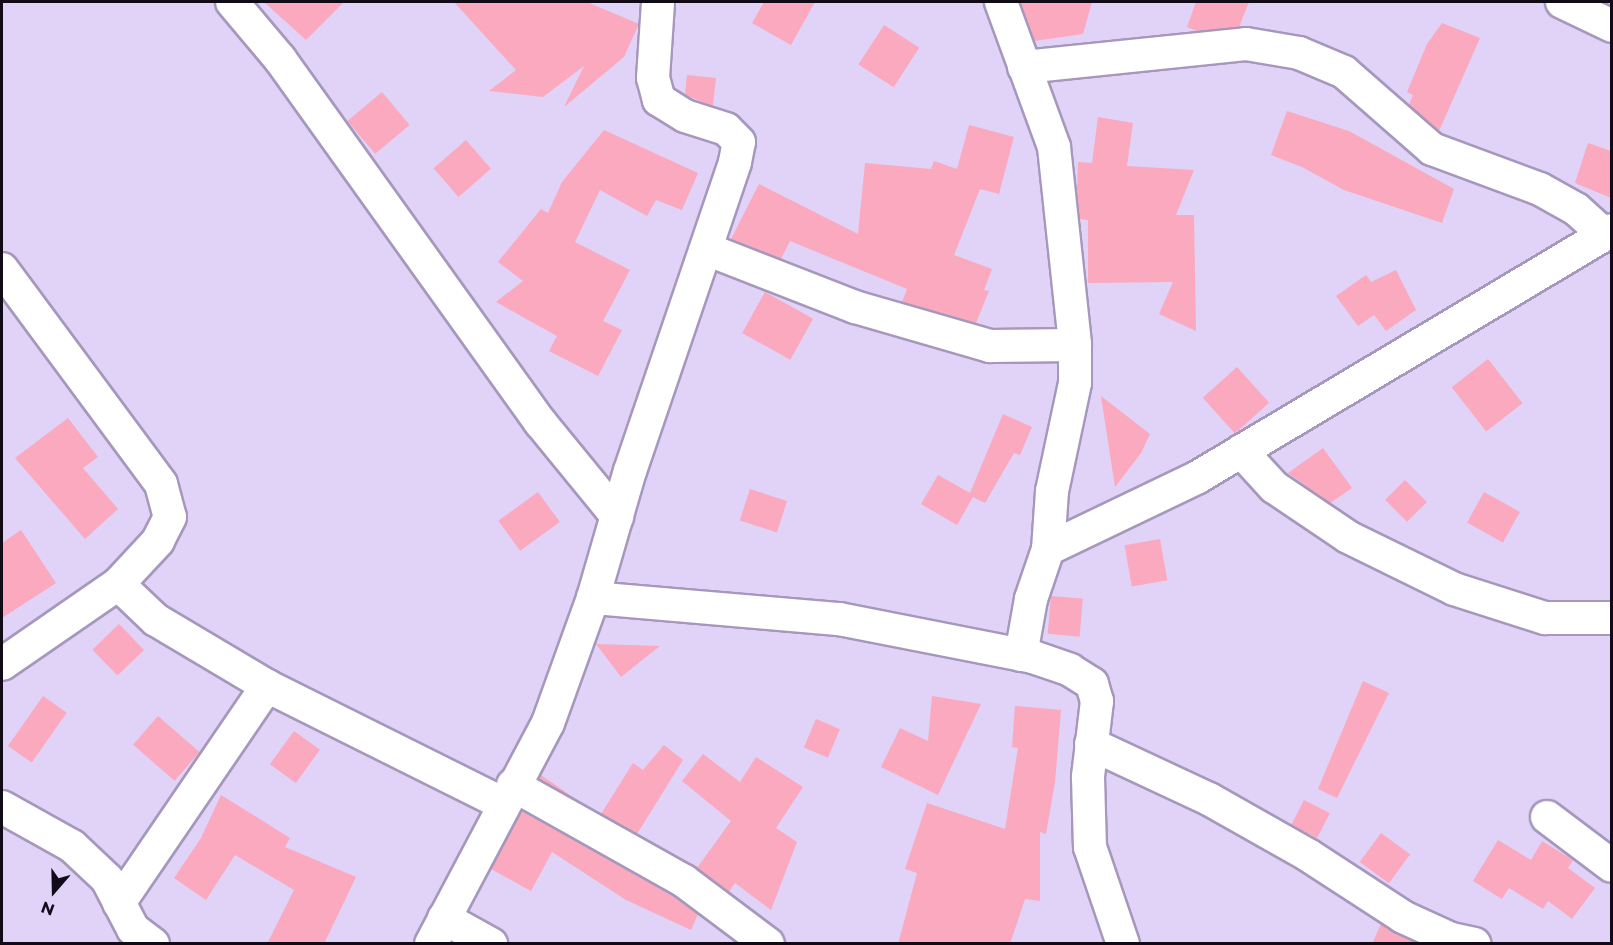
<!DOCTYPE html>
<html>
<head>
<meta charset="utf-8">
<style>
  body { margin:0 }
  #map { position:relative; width:1613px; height:945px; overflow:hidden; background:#e1d2f8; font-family:Montserrat,sans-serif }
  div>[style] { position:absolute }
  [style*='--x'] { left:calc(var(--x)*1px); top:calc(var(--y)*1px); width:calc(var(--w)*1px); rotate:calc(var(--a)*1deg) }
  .building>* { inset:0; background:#faa9be; transform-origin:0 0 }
  .roads { filter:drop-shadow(2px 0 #a698bc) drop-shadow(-2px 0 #a698bc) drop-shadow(0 2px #a698bc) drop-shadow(0 -2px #a698bc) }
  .street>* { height:32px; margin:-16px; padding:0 16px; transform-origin:16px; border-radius:16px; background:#fff }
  span { translate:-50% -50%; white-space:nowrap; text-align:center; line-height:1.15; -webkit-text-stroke:6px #e1d2f8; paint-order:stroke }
  .frame { position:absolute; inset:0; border:3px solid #110b18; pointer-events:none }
  .north { position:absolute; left:24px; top:861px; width:60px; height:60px; -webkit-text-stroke:4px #e1d2f8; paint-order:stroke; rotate:200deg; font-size:16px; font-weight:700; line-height:24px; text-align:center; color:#110b18 }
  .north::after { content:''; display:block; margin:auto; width:21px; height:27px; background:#110b18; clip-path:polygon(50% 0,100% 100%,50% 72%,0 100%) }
</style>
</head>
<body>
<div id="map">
  <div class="building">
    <div style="clip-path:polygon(264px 2px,344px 2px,306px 40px)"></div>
    <div style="clip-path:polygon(454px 2px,587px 2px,639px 24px,624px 57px,564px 107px,584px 66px,543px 97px,489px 91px,516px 70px)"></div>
    <div style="clip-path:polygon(764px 2px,815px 2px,791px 45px,752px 23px)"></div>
    <div style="clip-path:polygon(1020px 2px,1092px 2px,1083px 34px,1034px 41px)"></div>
    <div style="clip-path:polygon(1196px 2px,1249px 2px,1239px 27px,1197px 31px,1187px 27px)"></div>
    <div style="clip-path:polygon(1442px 23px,1480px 38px,1439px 131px,1409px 105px,1413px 95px,1407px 92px,1427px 44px)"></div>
    <div style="left:884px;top:25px;width:42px;height:47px;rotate:33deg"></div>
    <div style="clip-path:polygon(687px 75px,716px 78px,713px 106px,685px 95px)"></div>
    <div style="left:382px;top:92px;width:43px;height:45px;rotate:50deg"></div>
    <div style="clip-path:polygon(1287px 111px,1349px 131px,1454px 189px,1442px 223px,1344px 190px,1302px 167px,1271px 155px)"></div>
    <div style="clip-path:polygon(1098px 117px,1133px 123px,1127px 166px,1194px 170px,1176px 215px,1194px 215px,1196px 331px,1159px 314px,1173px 282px,1088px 283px,1088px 220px,1080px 219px,1077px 189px,1078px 162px,1092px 163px)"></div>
    <div style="clip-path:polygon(969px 125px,1014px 137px,999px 194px,980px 189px,954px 255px,992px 269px,984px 290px,989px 291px,976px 323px,902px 302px,907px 289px,790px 241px,781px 259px,731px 239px,759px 184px,858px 234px,865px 163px,931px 169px,934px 161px,957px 169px)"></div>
    <div style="clip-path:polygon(604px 130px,698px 173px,682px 210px,656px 200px,647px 216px,600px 190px,575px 242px,630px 270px,603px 321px,622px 330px,598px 376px,549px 351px,557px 336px,496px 302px,523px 281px,498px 262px,541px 209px,548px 213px,562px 182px)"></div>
    <div style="left:466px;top:140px;width:38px;height:43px;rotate:49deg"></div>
    <div style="clip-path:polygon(1588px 143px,1611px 151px,1611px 198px,1575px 183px)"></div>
    <div style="clip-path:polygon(1396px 270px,1416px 310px,1386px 331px,1374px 315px,1358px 326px,1336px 296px,1366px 275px,1371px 282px)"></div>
    <div style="left:765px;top:292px;width:55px;height:47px;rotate:29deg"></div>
    <div style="left:1488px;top:359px;width:56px;height:46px;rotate:52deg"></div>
    <div style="left:1237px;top:367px;width:48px;height:46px;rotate:48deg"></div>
    <div style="clip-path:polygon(1101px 396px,1150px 434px,1141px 453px,1115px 487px)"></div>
    <div style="clip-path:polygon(1003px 414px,1032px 427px,1020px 455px,1014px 453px,985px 503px,973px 497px,957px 525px,921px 504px,938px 475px,970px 493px)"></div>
    <div style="clip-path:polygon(68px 418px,98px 457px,83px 468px,118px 509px,85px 539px,15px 458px)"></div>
    <div style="clip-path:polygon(1323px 448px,1352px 488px,1330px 503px,1288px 473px)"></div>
    <div style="left:1405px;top:480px;width:31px;height:28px;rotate:45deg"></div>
    <div style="left:750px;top:489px;width:39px;height:33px;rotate:18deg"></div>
    <div style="left:538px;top:492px;width:37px;height:49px;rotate:54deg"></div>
    <div style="left:1484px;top:492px;width:41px;height:35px;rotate:29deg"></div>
    <div style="clip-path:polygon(21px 530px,56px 583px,2px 618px,2px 543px)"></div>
    <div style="left:1160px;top:539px;width:42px;height:36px;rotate:80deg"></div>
    <div style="left:1051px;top:596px;width:32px;height:38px;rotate:5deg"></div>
    <div style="left:119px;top:624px;width:36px;height:37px;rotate:46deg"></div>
    <div style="clip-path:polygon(596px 644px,660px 646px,621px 677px)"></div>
    <div style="clip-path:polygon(1363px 681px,1389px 693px,1337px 798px,1318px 789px)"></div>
    <div style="left:43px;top:696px;width:29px;height:61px;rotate:35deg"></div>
    <div style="clip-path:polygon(932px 696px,981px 704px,938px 795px,881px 767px,900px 728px,928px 741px)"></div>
    <div style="clip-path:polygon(1015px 706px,1061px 710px,1055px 782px,1046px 834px,1040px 832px,1040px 901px,1025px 899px,1010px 944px,898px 944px,917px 873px,905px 869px,927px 803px,1005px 829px,1018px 748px,1012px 747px)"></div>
    <div style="left:158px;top:716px;width:55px;height:38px;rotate:41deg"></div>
    <div style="left:816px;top:719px;width:26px;height:31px;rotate:23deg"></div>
    <div style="left:294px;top:731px;width:32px;height:41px;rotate:36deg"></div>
    <div style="clip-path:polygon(664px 745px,683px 760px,637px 834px,601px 814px,633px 763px,643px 770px)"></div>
    <div style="clip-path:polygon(703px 754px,740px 782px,756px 757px,803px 787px,776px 828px,797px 842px,771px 910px,735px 883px,729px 892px,697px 868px,731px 821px,682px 781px)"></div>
    <div style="clip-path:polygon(541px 775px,583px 804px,539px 779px)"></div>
    <div style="clip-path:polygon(221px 795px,290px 838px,285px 847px,356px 877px,324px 944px,267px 944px,294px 890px,235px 855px,206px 900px,174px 878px,201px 838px)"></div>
    <div style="left:1304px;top:800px;width:29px;height:28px;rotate:27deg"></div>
    <div style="clip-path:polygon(522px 811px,674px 896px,698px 914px,691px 930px,626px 900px,552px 852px,531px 891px,491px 869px)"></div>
    <div style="left:1381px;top:833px;width:36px;height:36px;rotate:36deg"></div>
    <div style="clip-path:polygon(1498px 840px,1531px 860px,1542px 841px,1573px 860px,1568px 868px,1595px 888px,1572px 919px,1548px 901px,1543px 909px,1509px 888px,1502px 899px,1473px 881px)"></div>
    <div style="clip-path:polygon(1381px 924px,1395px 933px,1418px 944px,1372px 944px)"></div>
  </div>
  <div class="roads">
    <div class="street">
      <div style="--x:232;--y:2;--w:75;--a:49.9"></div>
      <div style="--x:280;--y:59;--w:447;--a:54.4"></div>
      <div style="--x:540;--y:422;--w:122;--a:50.7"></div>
      <div style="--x:1001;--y:2;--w:154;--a:69.9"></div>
      <div style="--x:1054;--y:147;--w:199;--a:83.9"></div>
      <div style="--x:1075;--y:345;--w:38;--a:90"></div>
      <div style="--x:1075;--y:383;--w:110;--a:102"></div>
      <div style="--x:1052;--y:491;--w:58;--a:93.9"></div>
      <div style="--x:1562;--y:2;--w:55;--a:25.6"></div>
      <div style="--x:1024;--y:67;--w:223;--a:-5.9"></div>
      <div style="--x:1246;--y:44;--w:54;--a:9.6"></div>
      <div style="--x:1299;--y:53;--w:49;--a:22.9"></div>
      <div style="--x:1344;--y:72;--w:117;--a:41.2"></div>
      <div style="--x:1432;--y:149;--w:115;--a:20.3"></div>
      <div style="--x:1540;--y:189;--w:41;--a:29.1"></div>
      <div style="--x:1576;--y:209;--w:36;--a:42"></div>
      <div style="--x:706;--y:249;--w:160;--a:21.3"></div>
      <div style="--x:855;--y:307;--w:141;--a:16.1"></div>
      <div style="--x:990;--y:346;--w:85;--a:-0.7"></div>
      <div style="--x:2;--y:269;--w:267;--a:53.5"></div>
      <div style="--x:161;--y:484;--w:34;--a:75"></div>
      <div style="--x:170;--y:517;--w:27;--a:117"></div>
      <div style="--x:158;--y:541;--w:59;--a:132.9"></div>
      <div style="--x:118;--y:584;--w:141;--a:145.4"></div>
      <div style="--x:1241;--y:451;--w:49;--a:47.5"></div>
      <div style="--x:1274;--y:487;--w:89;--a:34"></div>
      <div style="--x:1348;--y:537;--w:118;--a:26.1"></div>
      <div style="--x:1454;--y:589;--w:96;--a:17.7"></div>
      <div style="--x:1545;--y:618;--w:67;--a:0"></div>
      <div style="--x:118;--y:584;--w:52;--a:43.5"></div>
      <div style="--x:156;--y:620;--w:129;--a:30.7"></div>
      <div style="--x:267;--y:686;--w:265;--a:26.5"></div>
      <div style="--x:593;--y:598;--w:247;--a:4.9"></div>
      <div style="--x:839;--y:619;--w:198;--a:11.1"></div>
      <div style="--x:1033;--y:657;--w:39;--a:19"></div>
      <div style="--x:1070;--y:670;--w:26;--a:32"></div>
      <div style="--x:1092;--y:684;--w:18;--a:74"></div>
      <div style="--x:1097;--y:701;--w:77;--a:96.8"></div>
      <div style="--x:1088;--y:777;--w:70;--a:88.4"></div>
      <div style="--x:1090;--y:847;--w:102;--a:71.2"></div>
      <div style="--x:1021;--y:655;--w:57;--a:-79.9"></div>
      <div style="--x:1031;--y:599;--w:53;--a:-71.2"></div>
      <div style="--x:1048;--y:549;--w:166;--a:-25.6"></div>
      <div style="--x:1198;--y:477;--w:482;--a:-30.8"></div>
      <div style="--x:1091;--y:744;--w:130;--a:25"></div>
      <div style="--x:1209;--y:799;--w:114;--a:29.5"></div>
      <div style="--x:1308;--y:855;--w:113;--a:33.1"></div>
      <div style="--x:1403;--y:917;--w:53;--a:24.6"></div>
      <div style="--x:1451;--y:939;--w:24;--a:12"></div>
      <div style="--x:513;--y:785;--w:196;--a:29.3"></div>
      <div style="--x:684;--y:881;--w:105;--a:36.9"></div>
      <div style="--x:2;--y:807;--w:80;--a:29.1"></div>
      <div style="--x:72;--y:846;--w:48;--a:43.3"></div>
      <div style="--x:107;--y:879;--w:56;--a:62.5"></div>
      <div style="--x:133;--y:929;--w:25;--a:37"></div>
      <div style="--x:1547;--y:817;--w:81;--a:37"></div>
      <div style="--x:119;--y:903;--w:263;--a:-55.7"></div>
      <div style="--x:444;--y:918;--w:54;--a:29"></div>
      <div style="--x:431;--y:944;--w:250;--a:-62.1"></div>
      <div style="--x:548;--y:723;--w:133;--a:-70.2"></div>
      <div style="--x:593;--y:598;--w:132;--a:-73.8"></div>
      <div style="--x:630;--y:471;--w:326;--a:-71.2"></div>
      <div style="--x:735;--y:162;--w:20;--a:-79"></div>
      <div style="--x:739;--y:142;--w:18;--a:-135"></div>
      <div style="--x:726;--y:129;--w:43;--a:-162.4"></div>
      <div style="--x:685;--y:116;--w:31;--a:-148"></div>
      <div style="--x:659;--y:100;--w:23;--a:-105"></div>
      <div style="--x:653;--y:78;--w:76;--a:-86.2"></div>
    </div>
  </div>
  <div class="frame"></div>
  <div class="north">N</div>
</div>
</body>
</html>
